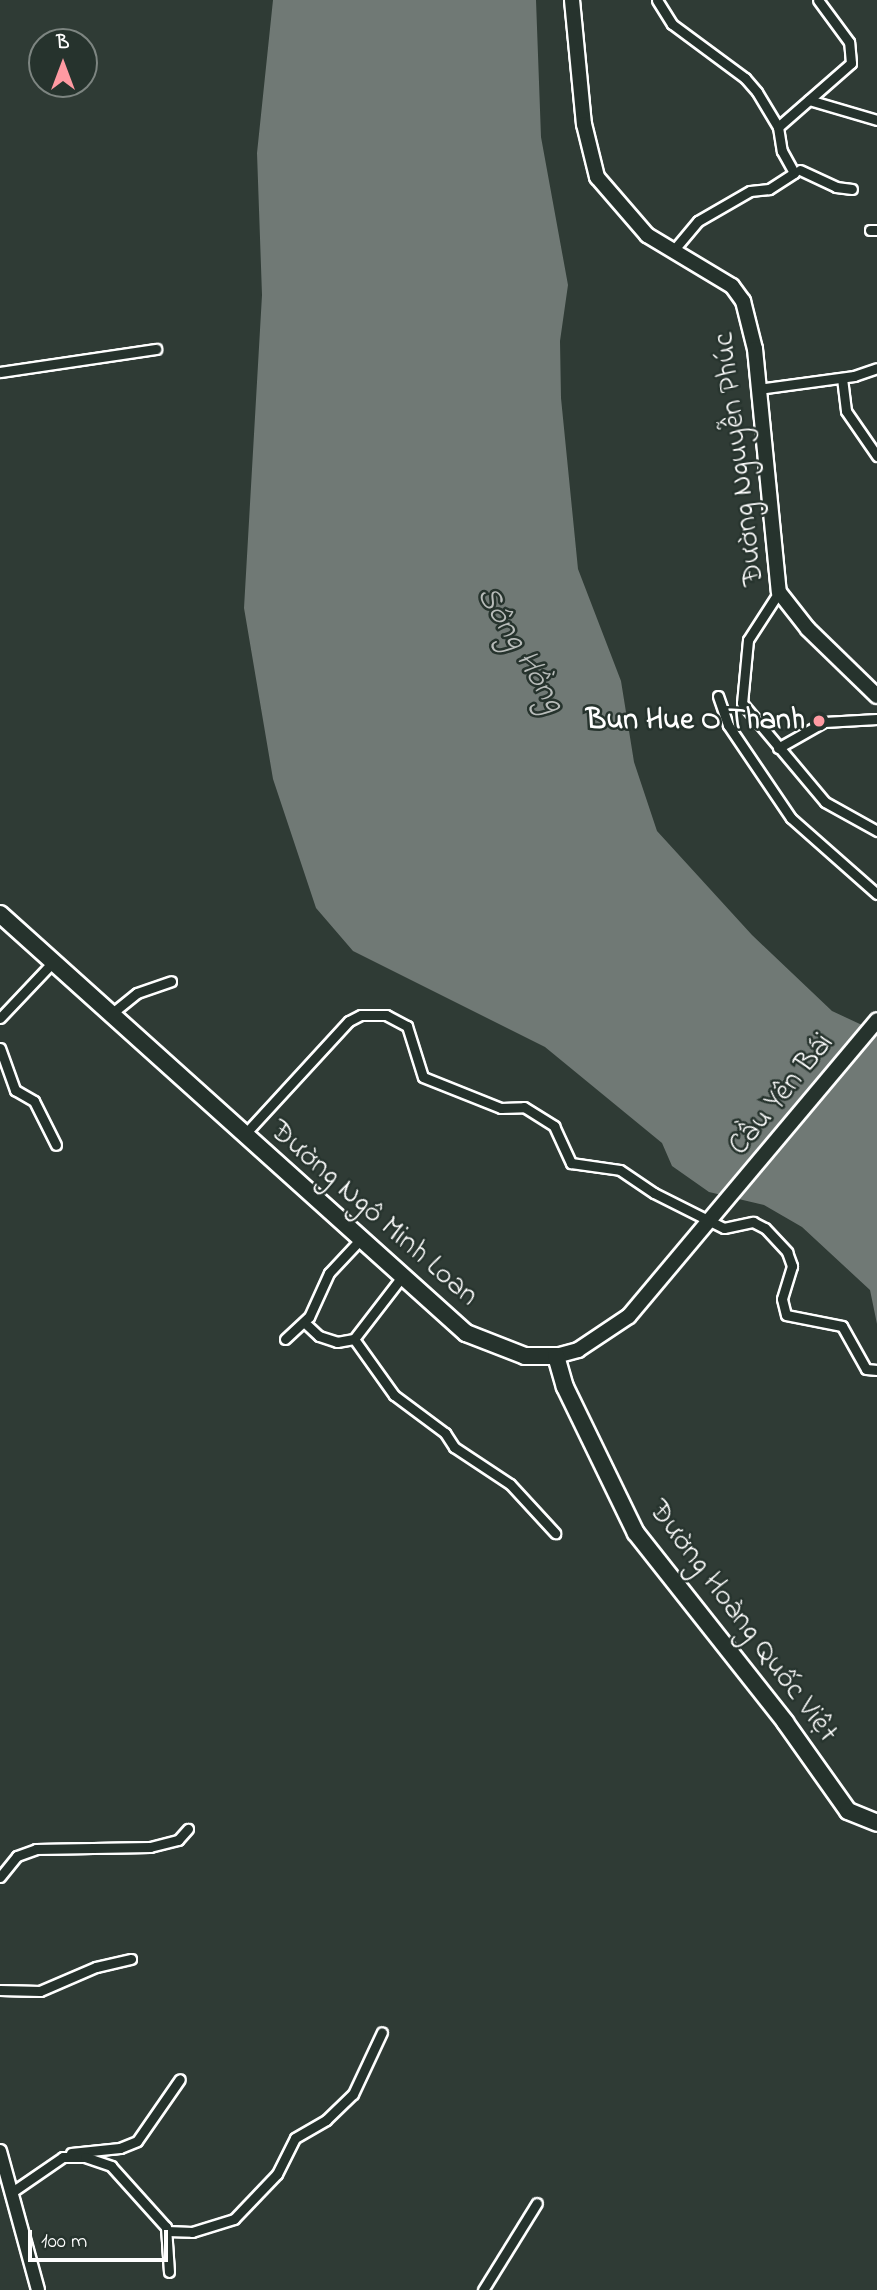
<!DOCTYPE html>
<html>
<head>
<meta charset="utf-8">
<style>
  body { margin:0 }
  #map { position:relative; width:877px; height:2290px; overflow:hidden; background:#2f3b35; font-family:"Indie Flower",sans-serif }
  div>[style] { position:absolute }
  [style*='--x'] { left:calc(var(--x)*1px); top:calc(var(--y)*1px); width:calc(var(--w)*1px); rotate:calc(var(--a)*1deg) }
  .water>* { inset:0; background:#707975 }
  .roads { filter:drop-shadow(2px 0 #fff) drop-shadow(-2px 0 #fff) drop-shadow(0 2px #fff) drop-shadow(0 -2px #fff) }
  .minor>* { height:9px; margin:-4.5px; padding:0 4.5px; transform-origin:4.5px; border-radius:4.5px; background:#26332d }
  .secondary>* { height:12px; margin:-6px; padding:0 6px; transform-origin:6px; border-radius:6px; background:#26332d }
  .primary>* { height:14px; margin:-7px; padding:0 7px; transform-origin:7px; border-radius:7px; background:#26332d }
  .trunk>* { height:16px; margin:-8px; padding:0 8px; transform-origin:8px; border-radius:8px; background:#26332d }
  .dots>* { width:19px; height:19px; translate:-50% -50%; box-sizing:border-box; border:4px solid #26332d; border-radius:50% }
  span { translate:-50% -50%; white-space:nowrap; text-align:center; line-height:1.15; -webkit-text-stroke:5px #26332d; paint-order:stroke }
  .street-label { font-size:30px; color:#fff }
  .poi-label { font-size:30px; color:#fff; font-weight:700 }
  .right { translate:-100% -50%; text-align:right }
  .water-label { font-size:32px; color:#b8bcba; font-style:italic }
  .north { position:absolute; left:28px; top:28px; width:70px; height:70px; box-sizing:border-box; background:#26332d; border:2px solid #7d8581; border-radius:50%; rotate:0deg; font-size:19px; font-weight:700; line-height:28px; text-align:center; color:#fff }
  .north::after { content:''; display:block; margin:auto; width:24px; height:32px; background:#ff9aa2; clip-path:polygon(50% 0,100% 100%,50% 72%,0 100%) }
  .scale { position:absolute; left:28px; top:2230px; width:140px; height:32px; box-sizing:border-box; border:4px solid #fff; border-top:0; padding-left:9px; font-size:21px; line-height:24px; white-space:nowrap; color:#fff; -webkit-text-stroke:5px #26332d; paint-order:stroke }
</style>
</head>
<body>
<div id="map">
  <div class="water">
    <div style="clip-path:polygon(273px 0,536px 0,541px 137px,568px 285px,560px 341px,561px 398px,578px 569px,621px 681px,634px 762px,657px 831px,752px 935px,832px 1011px,877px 1032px,877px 1324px,870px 1290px,802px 1227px,764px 1205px,709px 1192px,672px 1166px,662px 1143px,545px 1047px,353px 951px,316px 908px,273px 779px,244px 608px,262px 295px,257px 153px)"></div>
  </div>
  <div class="roads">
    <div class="minor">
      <div style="--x:657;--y:0;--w:28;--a:58"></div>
      <div style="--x:672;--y:24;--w:91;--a:36.5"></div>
      <div style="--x:745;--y:78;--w:18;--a:49"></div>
      <div style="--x:757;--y:92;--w:41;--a:59"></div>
      <div style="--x:778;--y:127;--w:24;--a:81"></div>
      <div style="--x:782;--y:151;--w:25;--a:61"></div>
      <div style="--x:794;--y:173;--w:30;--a:147"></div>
      <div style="--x:769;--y:189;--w:19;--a:174"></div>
      <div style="--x:750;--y:191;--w:60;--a:150"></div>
      <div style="--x:698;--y:221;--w:39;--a:130"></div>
      <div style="--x:809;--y:100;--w:71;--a:16.4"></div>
      <div style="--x:778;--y:127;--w:97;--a:-41.2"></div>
      <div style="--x:851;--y:63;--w:21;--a:-95"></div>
      <div style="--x:849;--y:42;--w:52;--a:-126.4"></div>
      <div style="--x:800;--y:170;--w:40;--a:25"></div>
      <div style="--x:836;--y:187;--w:16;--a:7"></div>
      <div style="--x:870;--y:230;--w:7;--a:0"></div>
      <div style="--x:0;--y:372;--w:158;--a:-8.4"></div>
      <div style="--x:842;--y:378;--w:33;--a:83"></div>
      <div style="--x:846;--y:411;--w:55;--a:55.4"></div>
      <div style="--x:758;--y:389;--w:97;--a:-7.7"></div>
      <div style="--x:854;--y:376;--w:24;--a:-19"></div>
      <div style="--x:779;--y:592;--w:57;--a:122.9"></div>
      <div style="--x:748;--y:640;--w:63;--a:95.4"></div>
      <div style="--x:742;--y:703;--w:129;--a:50"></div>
      <div style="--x:825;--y:802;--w:60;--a:29.1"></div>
      <div style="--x:718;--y:696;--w:31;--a:71"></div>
      <div style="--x:728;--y:725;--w:112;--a:55.9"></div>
      <div style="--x:791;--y:818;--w:115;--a:41.5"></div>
      <div style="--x:778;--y:748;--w:53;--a:-29.5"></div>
      <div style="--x:824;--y:722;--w:53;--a:-3.2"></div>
      <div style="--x:111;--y:1014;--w:33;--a:-39"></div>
      <div style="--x:137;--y:993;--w:36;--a:-19"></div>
      <div style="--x:0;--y:1018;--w:77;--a:-46.6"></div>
      <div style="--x:0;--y:1048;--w:45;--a:70.3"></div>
      <div style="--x:15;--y:1090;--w:22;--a:30"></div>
      <div style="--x:34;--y:1101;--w:49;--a:63.4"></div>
      <div style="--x:244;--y:1135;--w:155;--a:-47.4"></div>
      <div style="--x:349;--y:1021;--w:13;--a:-27"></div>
      <div style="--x:361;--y:1015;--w:25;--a:0"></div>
      <div style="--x:386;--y:1015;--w:24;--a:28"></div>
      <div style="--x:407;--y:1026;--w:53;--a:72.6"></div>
      <div style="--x:423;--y:1077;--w:84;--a:21.7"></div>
      <div style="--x:501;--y:1108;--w:23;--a:-2"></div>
      <div style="--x:524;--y:1107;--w:36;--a:32"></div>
      <div style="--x:554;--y:1126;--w:41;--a:65.3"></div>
      <div style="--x:571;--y:1163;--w:49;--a:8.1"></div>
      <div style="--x:620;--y:1170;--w:41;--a:34.1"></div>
      <div style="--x:654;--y:1193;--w:78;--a:26.6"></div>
      <div style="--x:724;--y:1228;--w:30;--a:-12"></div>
      <div style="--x:753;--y:1222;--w:13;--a:27"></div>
      <div style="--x:765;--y:1228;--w:33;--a:47"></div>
      <div style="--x:787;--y:1252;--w:15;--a:70"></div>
      <div style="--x:792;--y:1266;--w:34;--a:107"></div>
      <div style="--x:782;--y:1299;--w:16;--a:76"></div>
      <div style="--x:786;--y:1315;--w:57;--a:11.1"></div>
      <div style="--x:842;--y:1326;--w:49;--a:60.8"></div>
      <div style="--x:866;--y:1369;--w:11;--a:5"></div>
      <div style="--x:305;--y:1323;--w:19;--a:43"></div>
      <div style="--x:319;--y:1336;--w:19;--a:18"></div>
      <div style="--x:337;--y:1342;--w:17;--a:-10"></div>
      <div style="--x:354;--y:1339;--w:77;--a:-52.4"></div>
      <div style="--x:285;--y:1339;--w:33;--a:-43"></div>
      <div style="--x:309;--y:1317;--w:48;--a:-65.6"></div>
      <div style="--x:329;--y:1273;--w:45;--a:-46.8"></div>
      <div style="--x:354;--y:1339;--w:69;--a:54.5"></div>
      <div style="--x:394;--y:1395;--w:64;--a:36.7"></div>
      <div style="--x:445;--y:1433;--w:17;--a:57"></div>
      <div style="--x:454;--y:1447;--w:67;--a:33.5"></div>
      <div style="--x:510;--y:1484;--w:67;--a:47.4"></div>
      <div style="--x:0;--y:1877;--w:27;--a:-51"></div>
      <div style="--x:17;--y:1856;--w:20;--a:-20"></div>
      <div style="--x:36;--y:1849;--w:114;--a:-1"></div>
      <div style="--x:150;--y:1847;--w:29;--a:-14"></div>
      <div style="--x:178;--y:1840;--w:15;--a:-48"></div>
      <div style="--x:0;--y:1990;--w:40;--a:1.4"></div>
      <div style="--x:40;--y:1991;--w:61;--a:-23.2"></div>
      <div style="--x:96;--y:1967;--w:36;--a:-13"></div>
      <div style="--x:71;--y:2153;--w:49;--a:-5.8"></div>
      <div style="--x:120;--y:2148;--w:18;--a:-22"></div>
      <div style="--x:137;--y:2141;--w:75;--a:-55.3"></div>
      <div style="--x:12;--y:2192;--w:62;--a:-34.5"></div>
      <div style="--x:63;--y:2157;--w:22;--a:0"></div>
      <div style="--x:85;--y:2157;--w:28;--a:19"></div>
      <div style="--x:111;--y:2166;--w:82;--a:48"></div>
      <div style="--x:166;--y:2227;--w:45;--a:86.2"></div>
      <div style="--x:167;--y:2231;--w:25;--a:2"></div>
      <div style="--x:192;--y:2232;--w:44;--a:-17.2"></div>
      <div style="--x:234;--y:2219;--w:62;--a:-46.3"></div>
      <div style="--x:277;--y:2174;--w:40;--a:-63.4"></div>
      <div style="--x:295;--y:2138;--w:36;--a:-30"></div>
      <div style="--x:326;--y:2120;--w:37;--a:-44"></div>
      <div style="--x:353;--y:2094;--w:68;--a:-64.9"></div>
      <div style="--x:483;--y:2290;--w:102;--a:-58.2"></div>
    </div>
    <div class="secondary">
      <div style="--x:0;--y:2151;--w:144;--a:74.7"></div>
    </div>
    <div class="primary">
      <div style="--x:572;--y:0;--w:125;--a:84.5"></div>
      <div style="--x:584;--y:124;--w:55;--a:76.2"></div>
      <div style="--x:597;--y:177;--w:77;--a:49.2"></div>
      <div style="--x:647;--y:235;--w:99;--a:31"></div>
      <div style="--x:732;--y:286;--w:19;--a:54"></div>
      <div style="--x:743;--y:301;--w:49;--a:76"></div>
      <div style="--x:755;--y:349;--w:244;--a:84.4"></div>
      <div style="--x:779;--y:592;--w:47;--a:51.9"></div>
      <div style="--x:808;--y:629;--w:96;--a:44.2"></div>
      <div style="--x:556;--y:1356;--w:23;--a:-15"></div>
      <div style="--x:578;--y:1350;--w:61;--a:-33.7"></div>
      <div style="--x:629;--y:1316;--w:386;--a:-50"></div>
    </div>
    <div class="trunk">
      <div style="--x:0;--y:914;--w:627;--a:41.96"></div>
      <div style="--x:466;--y:1333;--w:63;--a:21.3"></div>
      <div style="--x:525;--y:1356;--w:31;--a:0"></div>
      <div style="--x:556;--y:1356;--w:32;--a:74"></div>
      <div style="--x:565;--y:1387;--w:162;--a:64.1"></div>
      <div style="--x:636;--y:1533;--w:241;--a:51.7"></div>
      <div style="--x:785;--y:1722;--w:109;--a:54.7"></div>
      <div style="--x:848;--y:1811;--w:31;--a:22"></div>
    </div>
  </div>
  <div class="dots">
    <div style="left:819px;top:721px;background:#ff9aa2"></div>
  </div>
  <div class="street-label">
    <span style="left:740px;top:459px;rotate:-97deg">Đường Nguyễn Phúc</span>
    <span style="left:782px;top:1095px;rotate:-51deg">Cầu Yên Bái</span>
    <span style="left:373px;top:1214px;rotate:41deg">Đường Ngô Minh Loan</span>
    <span style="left:742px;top:1622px;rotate:53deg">Đường Hoàng Quốc Việt</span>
  </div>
  <div class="poi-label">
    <span class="right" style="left:805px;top:721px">Bun Hue O Thanh</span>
  </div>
  <div class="water-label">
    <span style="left:519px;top:650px;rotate:59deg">Sông Hồng</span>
  </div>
  <div class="north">B</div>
  <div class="scale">100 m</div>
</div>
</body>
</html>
